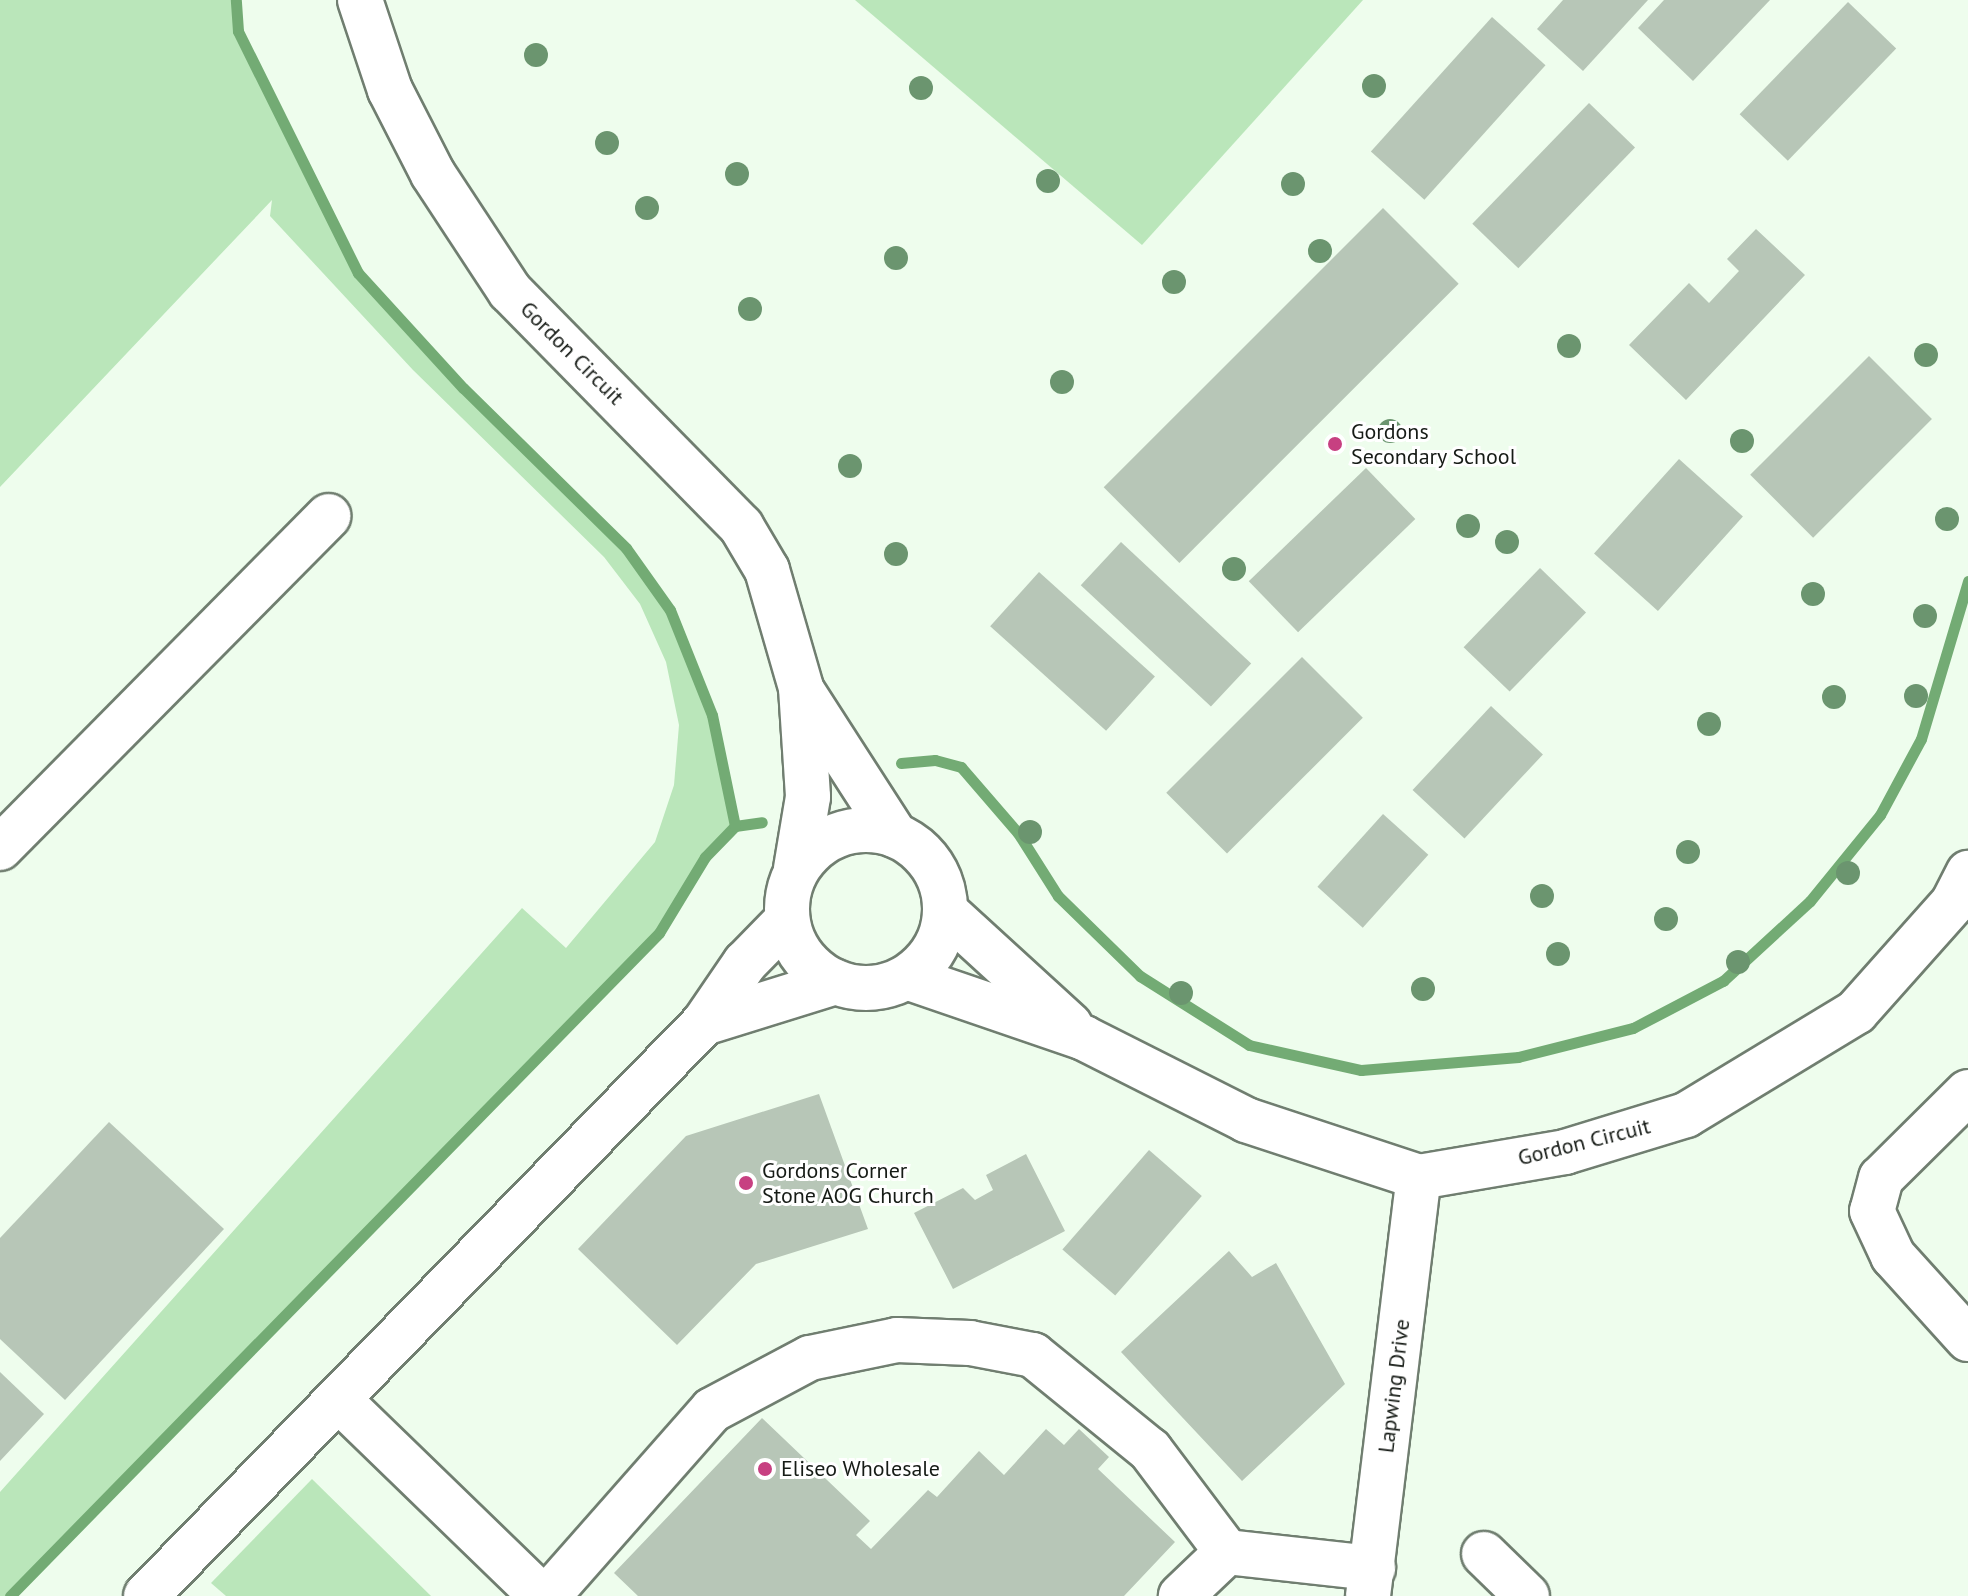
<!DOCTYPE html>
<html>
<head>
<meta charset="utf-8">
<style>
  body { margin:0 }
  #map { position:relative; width:1968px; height:1596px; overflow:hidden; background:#eefded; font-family:"PT Sans",sans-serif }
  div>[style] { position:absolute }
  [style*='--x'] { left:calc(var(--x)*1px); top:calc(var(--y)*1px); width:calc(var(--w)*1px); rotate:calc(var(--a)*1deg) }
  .green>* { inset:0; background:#bae6ba }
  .stream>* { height:11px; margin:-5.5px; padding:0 5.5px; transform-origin:5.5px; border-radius:5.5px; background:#73ab74 }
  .building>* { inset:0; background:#b7c6b7; transform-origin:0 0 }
  .roads { filter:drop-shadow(2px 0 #707e70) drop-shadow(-2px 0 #707e70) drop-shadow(0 2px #707e70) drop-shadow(0 -2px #707e70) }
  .minor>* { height:44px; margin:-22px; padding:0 22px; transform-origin:22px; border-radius:22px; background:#fff }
  .major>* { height:44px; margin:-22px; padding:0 22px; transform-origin:22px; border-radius:22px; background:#fff }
  .major>.ring { margin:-22px; padding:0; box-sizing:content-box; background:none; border:44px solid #fff; border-radius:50% }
  .trees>* { width:24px; height:24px; margin:-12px; border-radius:50%; background:#6b956f }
  .dots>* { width:22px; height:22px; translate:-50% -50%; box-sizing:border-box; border:4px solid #fff; border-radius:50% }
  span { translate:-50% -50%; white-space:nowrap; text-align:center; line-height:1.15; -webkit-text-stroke:6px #fff; paint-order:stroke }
  .street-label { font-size:22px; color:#161b16 }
  .poi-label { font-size:22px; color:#161b16 }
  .left { translate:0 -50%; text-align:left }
</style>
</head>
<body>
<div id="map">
  <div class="green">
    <div style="clip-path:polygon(0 0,236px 0,238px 31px,358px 273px,463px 388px,626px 548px,670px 610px,712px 715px,735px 826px,705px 857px,659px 933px,10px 1596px,0 1596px,0 1492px,522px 908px,566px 948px,655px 842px,674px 785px,679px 725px,666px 662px,640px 604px,604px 557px,413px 370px,270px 216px,272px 200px,0 487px)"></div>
    <div style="clip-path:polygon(855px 0,1363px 0,1142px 245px)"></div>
    <div style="clip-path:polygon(312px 1479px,431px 1596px,226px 1596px,211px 1583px)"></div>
  </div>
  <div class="stream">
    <div style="--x:901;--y:763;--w:34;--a:-5"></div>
    <div style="--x:935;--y:760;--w:27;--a:15"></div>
    <div style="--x:961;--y:767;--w:87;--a:49.2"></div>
    <div style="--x:1018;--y:833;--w:75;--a:57.6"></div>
    <div style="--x:1058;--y:896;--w:115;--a:44.3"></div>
    <div style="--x:1140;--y:976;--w:129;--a:32.3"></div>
    <div style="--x:1249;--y:1045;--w:115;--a:12.6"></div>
    <div style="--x:1361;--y:1070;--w:158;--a:-4.7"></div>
    <div style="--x:1518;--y:1057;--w:119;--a:-14.2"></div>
    <div style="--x:1633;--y:1028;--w:102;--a:-27.6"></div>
    <div style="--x:1723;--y:981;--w:118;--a:-42.6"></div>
    <div style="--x:1810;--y:901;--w:111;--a:-50.9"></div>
    <div style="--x:1880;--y:815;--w:86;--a:-61.7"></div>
    <div style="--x:1921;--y:739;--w:165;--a:-73.4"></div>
    <div style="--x:735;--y:826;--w:27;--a:-8"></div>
    <div style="--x:10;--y:1596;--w:928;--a:-45.61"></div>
    <div style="--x:659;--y:933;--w:89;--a:-58.8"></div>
    <div style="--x:705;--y:857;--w:43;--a:-45.9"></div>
    <div style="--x:735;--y:826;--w:113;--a:-101.7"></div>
    <div style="--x:712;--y:715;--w:113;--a:-111.8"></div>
    <div style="--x:670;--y:610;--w:76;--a:-125.4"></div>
    <div style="--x:626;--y:548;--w:228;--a:-135.5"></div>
    <div style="--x:463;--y:388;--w:156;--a:-132.4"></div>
    <div style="--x:358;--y:273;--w:270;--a:-116.4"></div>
    <div style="--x:238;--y:31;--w:31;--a:-94"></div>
  </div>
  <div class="building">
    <div style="clip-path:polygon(1563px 0,1648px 0,1583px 71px,1537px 29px)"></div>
    <div style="clip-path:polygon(1664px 0,1770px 0,1693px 81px,1638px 28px)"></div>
    <div style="left:1848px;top:2px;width:67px;height:156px;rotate:44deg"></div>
    <div style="left:1492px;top:17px;width:72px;height:181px;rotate:42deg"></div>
    <div style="left:1589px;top:103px;width:64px;height:168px;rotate:44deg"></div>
    <div style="left:1383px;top:208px;width:107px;height:395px;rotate:45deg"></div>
    <div style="clip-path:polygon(1756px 229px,1805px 275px,1686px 400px,1629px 345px,1689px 283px,1709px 303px,1739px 271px,1727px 259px)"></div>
    <div style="left:1869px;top:356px;width:89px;height:168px;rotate:45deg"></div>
    <div style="left:1679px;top:459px;width:86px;height:127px;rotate:42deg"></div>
    <div style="left:1366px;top:468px;width:71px;height:163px;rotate:46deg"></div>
    <div style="left:1121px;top:542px;width:178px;height:59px;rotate:43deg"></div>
    <div style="left:1540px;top:568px;width:64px;height:110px;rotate:44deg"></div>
    <div style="left:1039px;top:572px;width:156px;height:73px;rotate:42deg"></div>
    <div style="left:1302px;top:657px;width:86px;height:192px;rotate:45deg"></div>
    <div style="left:1491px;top:706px;width:71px;height:115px;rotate:43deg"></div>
    <div style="left:1383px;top:814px;width:61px;height:98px;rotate:42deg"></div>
    <div style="clip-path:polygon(819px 1094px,868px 1229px,756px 1264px,677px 1345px,578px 1249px,686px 1136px)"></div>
    <div style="clip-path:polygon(109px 1122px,224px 1229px,65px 1400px,0 1339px,0 1238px)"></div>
    <div style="left:1149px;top:1150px;width:70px;height:132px;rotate:41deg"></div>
    <div style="clip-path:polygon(1026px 1154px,1065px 1231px,953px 1289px,914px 1213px,963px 1188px,975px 1200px,993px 1190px,986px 1175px)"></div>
    <div style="clip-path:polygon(1229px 1251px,1252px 1277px,1276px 1263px,1345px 1384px,1242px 1481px,1121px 1352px)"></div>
    <div style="clip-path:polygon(0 1372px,44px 1414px,0 1461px)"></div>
    <div style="clip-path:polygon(762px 1418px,870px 1521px,856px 1535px,871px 1549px,928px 1490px,937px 1497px,979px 1451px,1004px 1475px,1046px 1429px,1064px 1445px,1079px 1429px,1109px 1457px,1098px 1469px,1175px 1542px,1124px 1596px,638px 1596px,614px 1573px)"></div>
  </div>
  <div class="roads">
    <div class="minor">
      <div style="--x:0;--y:848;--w:467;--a:-45.3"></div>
      <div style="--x:1968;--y:1092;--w:122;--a:135.3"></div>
      <div style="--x:1881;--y:1178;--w:34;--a:105"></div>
      <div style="--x:1872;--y:1211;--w:50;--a:65"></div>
      <div style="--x:1893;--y:1256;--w:112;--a:47.9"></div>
      <div style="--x:339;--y:1400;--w:281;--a:44.1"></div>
      <div style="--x:1227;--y:1552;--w:147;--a:6.3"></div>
      <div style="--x:1484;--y:1554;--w:60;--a:44.3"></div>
      <div style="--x:548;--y:1596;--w:248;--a:-48.6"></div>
      <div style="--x:712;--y:1410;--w:111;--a:-28"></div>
      <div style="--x:810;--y:1358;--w:89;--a:-11.7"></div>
      <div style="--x:897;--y:1340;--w:73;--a:2.4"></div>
      <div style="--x:970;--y:1343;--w:64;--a:10.8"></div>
      <div style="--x:1033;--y:1355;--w:151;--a:39.1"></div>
      <div style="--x:1150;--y:1450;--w:128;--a:53"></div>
      <div style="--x:1227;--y:1552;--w:64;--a:136.3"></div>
      <div style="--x:1368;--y:1596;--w:422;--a:-83.1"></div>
    </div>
    <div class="major">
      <div style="--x:360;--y:0;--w:95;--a:71.6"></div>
      <div style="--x:390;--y:90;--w:94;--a:62.9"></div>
      <div style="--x:433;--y:174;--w:140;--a:56.7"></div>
      <div style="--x:510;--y:291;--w:330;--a:45.5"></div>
      <div style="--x:741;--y:526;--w:51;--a:59.4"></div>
      <div style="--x:767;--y:570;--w:123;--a:73.9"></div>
      <div style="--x:801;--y:688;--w:109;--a:86.3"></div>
      <div style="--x:808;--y:797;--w:73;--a:99.5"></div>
      <div style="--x:804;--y:694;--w:168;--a:57.2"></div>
      <div class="ring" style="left:787px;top:830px;width:114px;height:114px"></div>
      <div style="--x:945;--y:911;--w:169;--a:42.4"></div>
      <div style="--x:909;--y:978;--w:185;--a:18.9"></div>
      <div style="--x:1084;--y:1038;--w:182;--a:26.8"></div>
      <div style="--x:1246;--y:1120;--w:182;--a:18.2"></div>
      <div style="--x:1419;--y:1177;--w:148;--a:-9.7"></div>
      <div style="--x:1565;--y:1152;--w:127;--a:-17"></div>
      <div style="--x:1686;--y:1115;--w:199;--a:-31.2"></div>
      <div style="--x:1856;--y:1012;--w:146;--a:-48.3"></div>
      <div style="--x:1953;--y:903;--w:34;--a:-63"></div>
      <div style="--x:704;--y:1023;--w:138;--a:-17.3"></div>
      <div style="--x:146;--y:1596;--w:800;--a:-45.76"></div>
      <div style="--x:704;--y:1023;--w:73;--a:-55.7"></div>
      <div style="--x:745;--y:963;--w:59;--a:-45.7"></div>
    </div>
  </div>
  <div class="trees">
    <div style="left:536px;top:55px"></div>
    <div style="left:1374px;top:86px"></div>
    <div style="left:921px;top:88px"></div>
    <div style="left:607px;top:143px"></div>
    <div style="left:737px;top:174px"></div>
    <div style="left:1048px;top:181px"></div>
    <div style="left:1293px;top:184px"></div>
    <div style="left:647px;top:208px"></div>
    <div style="left:1320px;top:251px"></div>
    <div style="left:896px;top:258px"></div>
    <div style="left:1174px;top:282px"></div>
    <div style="left:750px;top:309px"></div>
    <div style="left:1569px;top:346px"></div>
    <div style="left:1926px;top:355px"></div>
    <div style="left:1062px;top:382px"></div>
    <div style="left:1390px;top:431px"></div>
    <div style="left:1742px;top:441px"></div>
    <div style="left:850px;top:466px"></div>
    <div style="left:1947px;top:519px"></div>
    <div style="left:1468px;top:526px"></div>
    <div style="left:1507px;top:542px"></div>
    <div style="left:896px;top:554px"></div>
    <div style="left:1234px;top:569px"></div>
    <div style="left:1813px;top:594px"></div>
    <div style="left:1925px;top:616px"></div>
    <div style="left:1916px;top:696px"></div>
    <div style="left:1834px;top:697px"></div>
    <div style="left:1709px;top:724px"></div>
    <div style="left:1030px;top:832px"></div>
    <div style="left:1688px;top:852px"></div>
    <div style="left:1848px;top:873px"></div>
    <div style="left:1542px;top:896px"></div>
    <div style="left:1666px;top:919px"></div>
    <div style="left:1558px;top:954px"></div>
    <div style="left:1738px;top:962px"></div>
    <div style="left:1423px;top:989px"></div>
    <div style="left:1181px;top:993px"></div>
  </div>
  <div class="dots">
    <div style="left:1335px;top:444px;background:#c74081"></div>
    <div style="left:746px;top:1183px;background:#c74081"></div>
    <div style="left:765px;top:1469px;background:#c74081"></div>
  </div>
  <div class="street-label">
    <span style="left:572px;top:353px;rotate:45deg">Gordon Circuit</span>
    <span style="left:1584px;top:1142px;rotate:-14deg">Gordon Circuit</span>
    <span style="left:1394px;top:1386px;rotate:-83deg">Lapwing Drive</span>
  </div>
  <div class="poi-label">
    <span class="left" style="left:1351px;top:444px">Gordons<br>Secondary School</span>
    <span class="left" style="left:762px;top:1183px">Gordons Corner<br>Stone AOG Church</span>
    <span class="left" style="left:781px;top:1469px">Eliseo Wholesale</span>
  </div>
</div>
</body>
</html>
